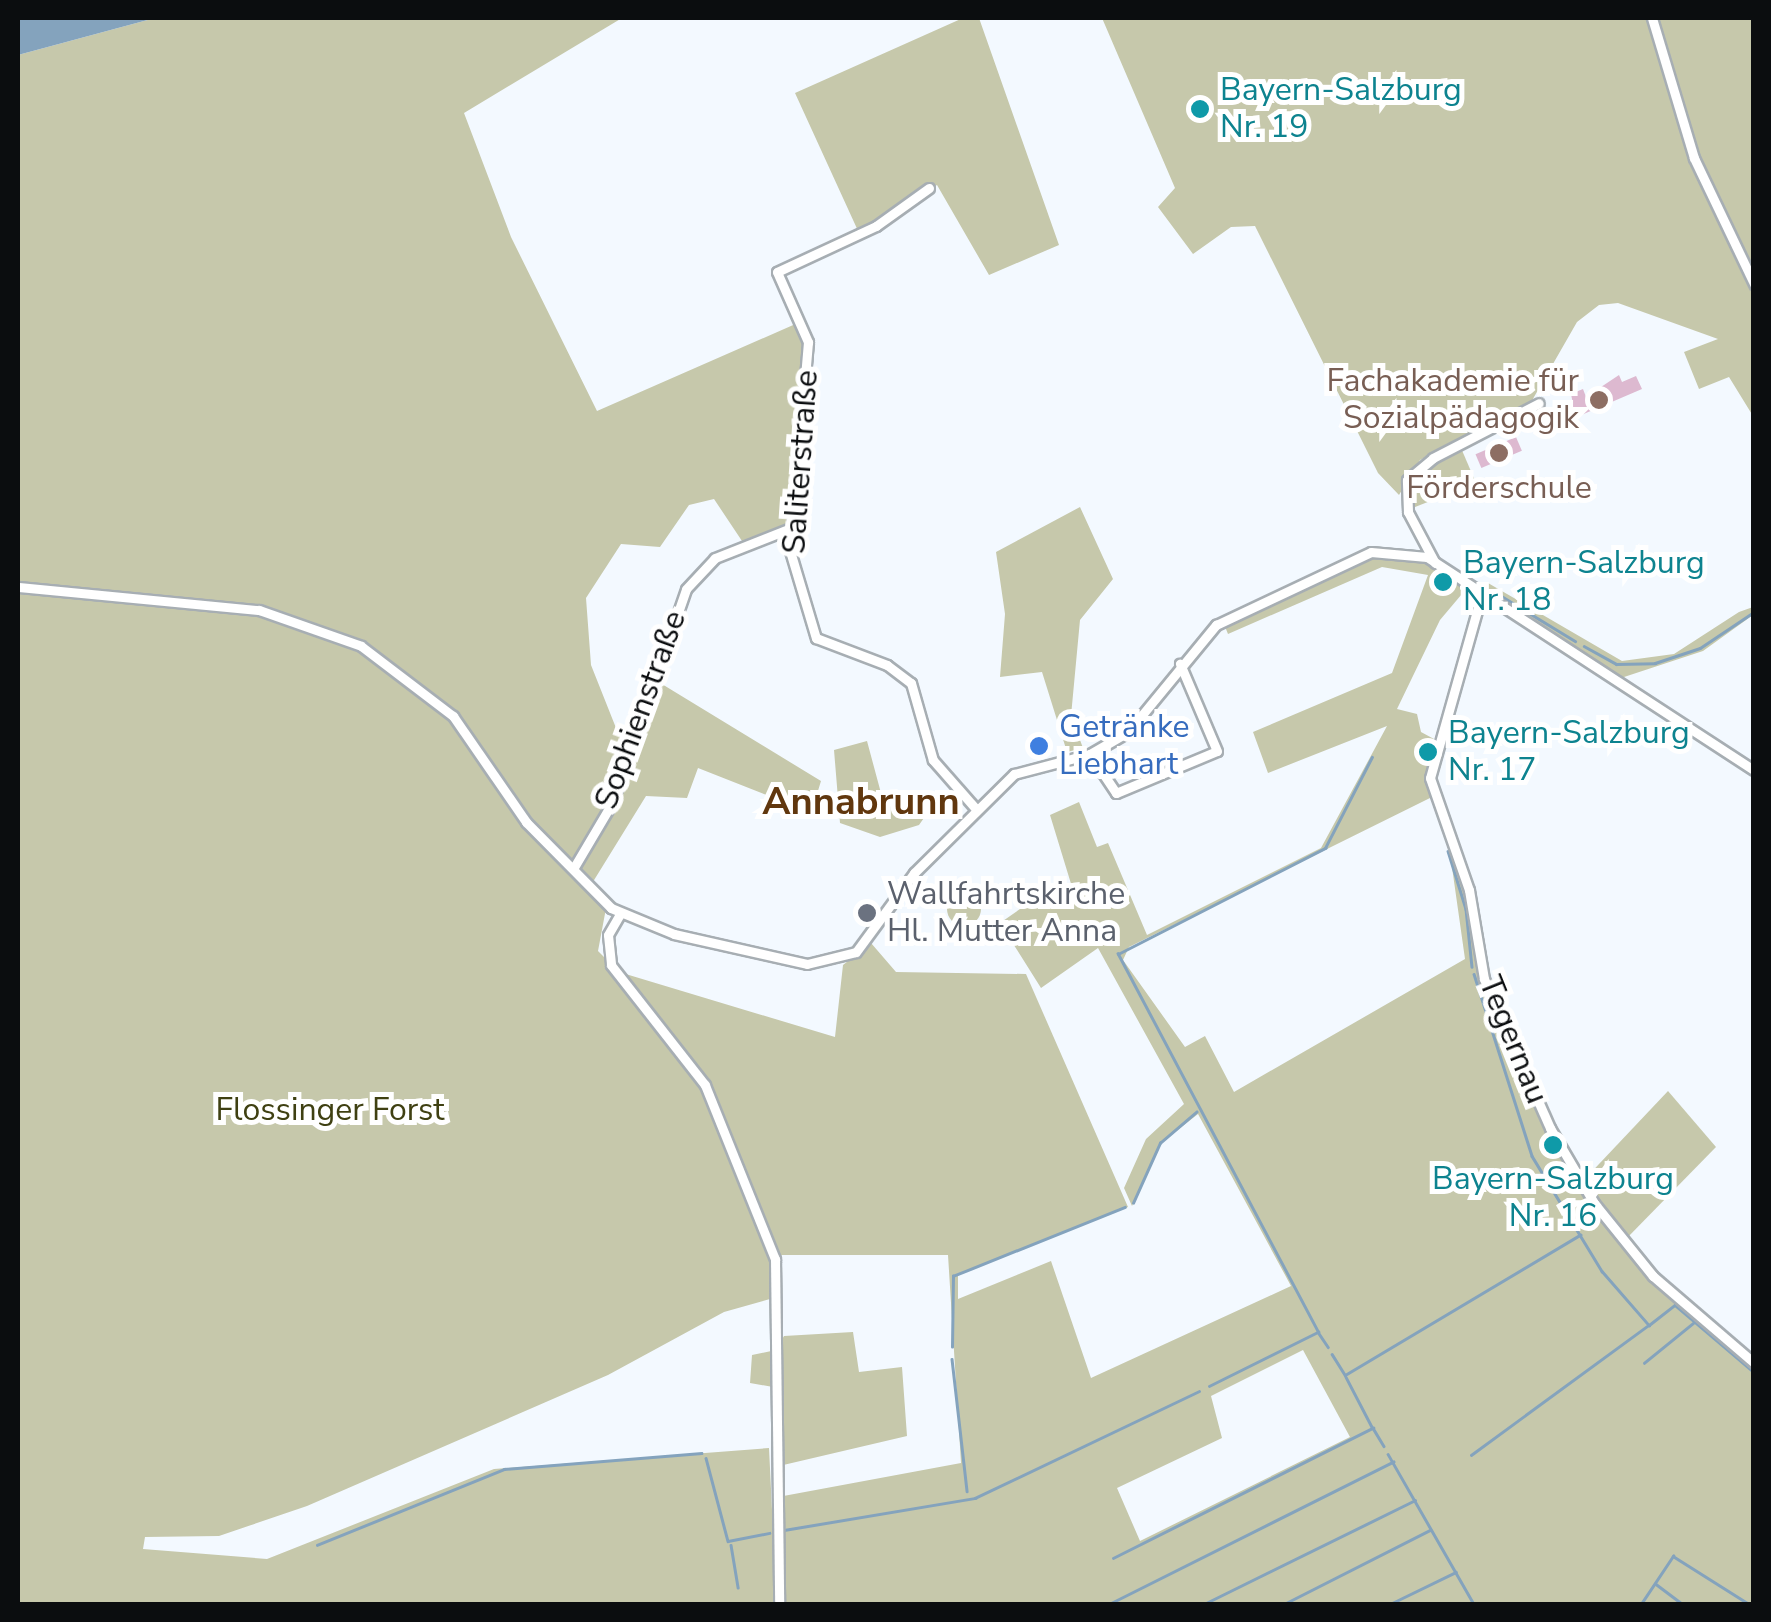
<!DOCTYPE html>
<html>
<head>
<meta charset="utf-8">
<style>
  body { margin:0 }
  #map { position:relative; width:1771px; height:1622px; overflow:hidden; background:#f3f9ff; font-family:"Nunito Sans",sans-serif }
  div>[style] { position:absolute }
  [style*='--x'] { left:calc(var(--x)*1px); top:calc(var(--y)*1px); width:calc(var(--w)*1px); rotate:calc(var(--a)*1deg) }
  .green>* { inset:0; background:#c6c8ab }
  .round { border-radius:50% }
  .water>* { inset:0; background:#84a3bd }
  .stream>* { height:2.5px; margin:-1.25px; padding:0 1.25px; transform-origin:1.25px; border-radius:1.25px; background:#84a3bd }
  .building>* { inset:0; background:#ddb9d0; transform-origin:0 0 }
  .roads { filter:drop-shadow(2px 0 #a7aeb3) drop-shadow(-2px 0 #a7aeb3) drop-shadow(0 2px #a7aeb3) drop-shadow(0 -2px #a7aeb3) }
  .street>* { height:9px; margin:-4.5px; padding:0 4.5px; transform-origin:4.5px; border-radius:4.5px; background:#fff }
  .dots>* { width:28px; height:28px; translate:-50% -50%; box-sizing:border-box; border:5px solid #fff; border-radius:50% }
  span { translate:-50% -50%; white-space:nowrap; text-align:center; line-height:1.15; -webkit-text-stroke:10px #fff; paint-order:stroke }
  .culture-label { font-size:32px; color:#0d838f }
  .left { translate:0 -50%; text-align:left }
  .education-label { font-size:32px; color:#785e54 }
  .right { translate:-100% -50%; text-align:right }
  .street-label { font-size:32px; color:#0b0d0f }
  .shop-label { font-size:32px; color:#366cbe }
  .worship-label { font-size:32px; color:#5b616d }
  .park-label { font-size:32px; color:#3f4012 }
  .quarter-label { font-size:38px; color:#61370e; font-weight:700 }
  .frame { position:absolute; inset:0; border:20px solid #0b0d0f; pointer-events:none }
</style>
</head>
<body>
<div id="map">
  <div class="green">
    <div style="clip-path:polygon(evenodd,155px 18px,622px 18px,464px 113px,511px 237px,597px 411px,800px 322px,806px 337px,788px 523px,744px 544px,714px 499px,689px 505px,660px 547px,621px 544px,586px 598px,591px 665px,618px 733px,637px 740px,652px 678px,821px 781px,817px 794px,782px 801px,698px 768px,687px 798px,646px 796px,591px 885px,607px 903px,598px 951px,619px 972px,835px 1037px,843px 965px,871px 943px,896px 972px,1026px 974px,1128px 1207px,958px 1275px,958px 1299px,1051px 1261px,1091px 1378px,1291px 1286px,1198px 1114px,1160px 1144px,1132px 1206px,1124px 1188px,1146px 1139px,1184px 1104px,1098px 948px,1041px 988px,1000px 923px,1040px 895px,1072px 887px,1050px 815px,1079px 802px,1097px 847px,1108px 843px,1147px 935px,1321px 848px,1387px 726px,1268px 773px,1253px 732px,1392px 673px,1428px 575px,1382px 567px,1228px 634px,1224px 624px,1370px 555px,1417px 558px,1467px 588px,1440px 620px,1397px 709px,1417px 714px,1421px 732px,1434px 739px,1430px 798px,1129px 947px,1123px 960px,1185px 1047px,1205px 1036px,1234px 1092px,1465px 959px,1449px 846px,1465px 883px,1480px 972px,1568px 1169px,1627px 1248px,1753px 1365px,1753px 1604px,18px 1604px,18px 55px,155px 18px,771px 1255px,948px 1255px,961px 1463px,778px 1497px,776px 1591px,769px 1448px,494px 1469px,267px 1559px,143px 1549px,145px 1537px,219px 1536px,307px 1506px,608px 1375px,724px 1312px,777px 1297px,771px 1255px,155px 18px,1303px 1350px,1350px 1437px,1140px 1541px,1117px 1488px,1222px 1438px,1211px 1396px,1303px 1350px)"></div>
    <div style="clip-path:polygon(963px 18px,979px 18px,1059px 245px,989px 275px,937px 185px,859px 233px,795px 93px)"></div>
    <div style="clip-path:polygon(1102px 18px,1649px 18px,1690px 158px,1753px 293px,1753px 416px,1729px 377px,1699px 389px,1684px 352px,1718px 339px,1618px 303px,1599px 305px,1577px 322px,1530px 404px,1420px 460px,1399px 495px,1378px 473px,1255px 226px,1231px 227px,1193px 254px,1158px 207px,1175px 188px)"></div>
    <div style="clip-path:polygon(1656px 18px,1753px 18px,1753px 278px,1698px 158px)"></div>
    <div style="clip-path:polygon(1461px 448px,1476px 483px,1410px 509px,1414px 476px)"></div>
    <div style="clip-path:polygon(1080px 507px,1113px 579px,1080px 620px,1071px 716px,1083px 748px,1067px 752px,1042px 672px,1000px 677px,1005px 614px,996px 552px)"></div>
    <div style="clip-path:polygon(1488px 583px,1622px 661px,1674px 654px,1739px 612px,1753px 607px,1753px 615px,1703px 651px,1621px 678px,1480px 586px)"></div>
    <div style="clip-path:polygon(867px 741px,885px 808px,943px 791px,919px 825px,880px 837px,840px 823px,834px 750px)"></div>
    <div class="round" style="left:947px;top:892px;width:34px;height:34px"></div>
    <div style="clip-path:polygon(1668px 1091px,1716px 1147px,1626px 1239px,1582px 1182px)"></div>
    <div style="clip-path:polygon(853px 1332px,859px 1372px,902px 1367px,907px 1436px,779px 1466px,773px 1387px,750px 1383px,752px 1355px,776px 1350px,784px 1336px)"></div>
  </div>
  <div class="water">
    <div style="clip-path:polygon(18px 18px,155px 18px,18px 55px)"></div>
  </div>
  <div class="stream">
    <div style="--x:1495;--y:592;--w:94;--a:31.5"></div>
    <div style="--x:1584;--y:646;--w:37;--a:29"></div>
    <div style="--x:1616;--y:664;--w:39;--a:-1"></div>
    <div style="--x:1655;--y:663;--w:47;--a:-18.4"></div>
    <div style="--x:1700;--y:648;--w:65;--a:-33.7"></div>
    <div style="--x:1448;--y:851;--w:61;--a:72.8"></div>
    <div style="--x:1466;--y:909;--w:58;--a:84.1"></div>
    <div style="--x:1474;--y:974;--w:191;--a:72.3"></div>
    <div style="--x:1532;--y:1156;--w:135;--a:58.7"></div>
    <div style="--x:1602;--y:1271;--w:72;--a:49"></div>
    <div style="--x:1649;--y:1325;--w:33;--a:-38"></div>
    <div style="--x:1675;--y:1305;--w:104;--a:40.3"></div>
    <div style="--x:1133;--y:1203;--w:66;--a:-65.8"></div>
    <div style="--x:1160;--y:1143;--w:48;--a:-40.7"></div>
    <div style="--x:1318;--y:1332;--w:428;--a:-117.9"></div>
    <div style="--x:1118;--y:954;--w:233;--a:-27.1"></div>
    <div style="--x:1325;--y:848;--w:102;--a:-62.7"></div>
    <div style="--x:952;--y:1347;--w:71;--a:-89.2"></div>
    <div style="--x:953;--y:1276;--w:185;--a:-21.9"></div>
    <div style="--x:1332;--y:1354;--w:25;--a:58"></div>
    <div style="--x:1345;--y:1375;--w:274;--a:-30.8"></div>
    <div style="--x:952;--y:1359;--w:133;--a:83.5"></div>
    <div style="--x:1644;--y:1363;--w:63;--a:-39.2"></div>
    <div style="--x:1346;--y:1377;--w:56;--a:62.5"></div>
    <div style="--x:1209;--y:1386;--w:122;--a:-26.4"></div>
    <div style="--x:1318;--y:1332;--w:18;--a:56"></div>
    <div style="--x:1388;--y:1454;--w:173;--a:60.2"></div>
    <div style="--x:1471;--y:1455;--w:218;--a:-36.2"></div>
    <div style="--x:706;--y:1458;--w:86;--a:75.2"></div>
    <div style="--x:728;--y:1541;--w:42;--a:-11"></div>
    <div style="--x:784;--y:1530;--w:194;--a:-9.5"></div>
    <div style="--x:975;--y:1498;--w:248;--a:-25.5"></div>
    <div style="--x:317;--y:1545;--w:202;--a:-22.1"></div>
    <div style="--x:504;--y:1469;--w:198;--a:-4.6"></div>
    <div style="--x:731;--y:1545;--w:43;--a:80.5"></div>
    <div style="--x:1113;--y:1558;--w:291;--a:-26.6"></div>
    <div style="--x:1373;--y:1428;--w:21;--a:59"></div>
    <div style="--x:1656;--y:1584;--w:34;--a:37"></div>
    <div style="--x:1109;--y:1604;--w:318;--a:-26.6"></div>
    <div style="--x:1204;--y:1604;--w:235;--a:-26.2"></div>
    <div style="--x:1284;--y:1604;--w:164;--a:-26.9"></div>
    <div style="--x:1390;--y:1604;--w:73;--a:-25.9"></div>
    <div style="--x:1641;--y:1604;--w:58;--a:-56.3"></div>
    <div style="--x:1673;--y:1556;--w:90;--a:32.3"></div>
  </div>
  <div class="building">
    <div style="clip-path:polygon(1619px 375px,1622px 382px,1636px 376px,1642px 389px,1565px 422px,1560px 410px,1573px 404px,1571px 394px,1583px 389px,1586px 397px)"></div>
    <div style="left:1516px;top:437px;width:15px;height:44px;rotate:67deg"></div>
  </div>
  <div class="roads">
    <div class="street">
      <div style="--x:1652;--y:18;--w:146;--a:73.3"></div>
      <div style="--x:1694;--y:158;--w:140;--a:64.5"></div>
      <div style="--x:929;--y:188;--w:65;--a:144.4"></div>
      <div style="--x:876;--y:226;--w:109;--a:155.1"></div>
      <div style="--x:777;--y:272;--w:77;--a:66.1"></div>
      <div style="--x:808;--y:342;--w:210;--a:94.9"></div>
      <div style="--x:790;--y:551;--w:91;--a:73.4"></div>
      <div style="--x:816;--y:638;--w:76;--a:20.8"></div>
      <div style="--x:887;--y:665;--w:30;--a:37"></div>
      <div style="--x:911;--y:683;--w:80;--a:74.1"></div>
      <div style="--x:933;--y:760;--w:65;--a:48.7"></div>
      <div style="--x:1435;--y:563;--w:58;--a:-117.9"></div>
      <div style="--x:1408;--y:512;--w:32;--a:-92"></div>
      <div style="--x:1407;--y:480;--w:34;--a:-40"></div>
      <div style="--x:1433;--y:458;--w:119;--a:-27.4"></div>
      <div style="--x:18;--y:587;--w:242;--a:5.5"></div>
      <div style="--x:259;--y:610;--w:108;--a:19.4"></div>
      <div style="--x:361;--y:646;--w:116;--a:37.3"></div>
      <div style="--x:453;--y:716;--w:129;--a:55.4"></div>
      <div style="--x:526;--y:822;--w:121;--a:45.3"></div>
      <div style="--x:611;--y:908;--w:68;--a:22.4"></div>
      <div style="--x:674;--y:934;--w:136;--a:12.7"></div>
      <div style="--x:807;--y:964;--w:50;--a:-13.8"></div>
      <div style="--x:856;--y:952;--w:98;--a:-53.7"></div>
      <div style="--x:914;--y:873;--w:141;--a:-44.7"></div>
      <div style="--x:1014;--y:774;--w:79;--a:-14.7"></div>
      <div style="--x:1090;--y:754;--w:44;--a:-30.1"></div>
      <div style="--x:1128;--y:732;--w:139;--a:-50.6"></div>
      <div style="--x:1216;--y:625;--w:171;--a:-25.2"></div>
      <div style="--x:1371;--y:552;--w:56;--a:5.1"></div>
      <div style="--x:1427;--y:557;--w:390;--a:33.1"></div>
      <div style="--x:1482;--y:593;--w:192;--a:105.7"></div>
      <div style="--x:1430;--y:778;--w:119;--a:70.8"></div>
      <div style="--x:1469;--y:890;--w:90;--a:80.4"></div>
      <div style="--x:1484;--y:979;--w:163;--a:66.1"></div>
      <div style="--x:1550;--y:1128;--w:87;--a:59.6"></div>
      <div style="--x:1594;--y:1203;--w:94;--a:51.1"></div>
      <div style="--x:1653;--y:1276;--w:133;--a:40.7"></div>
      <div style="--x:1090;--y:754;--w:47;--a:56.3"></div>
      <div style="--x:1116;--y:793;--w:109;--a:-22.6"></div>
      <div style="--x:1217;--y:751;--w:95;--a:-113"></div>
      <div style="--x:573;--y:869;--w:77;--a:-59.4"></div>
      <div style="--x:612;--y:803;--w:226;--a:-70.9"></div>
      <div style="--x:686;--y:589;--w:42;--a:-46.9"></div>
      <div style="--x:715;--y:558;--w:82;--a:-21.5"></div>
      <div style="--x:620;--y:914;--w:24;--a:120"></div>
      <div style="--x:608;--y:935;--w:30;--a:84"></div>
      <div style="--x:611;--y:965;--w:152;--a:51.9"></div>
      <div style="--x:705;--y:1085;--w:188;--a:68.1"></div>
      <div style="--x:775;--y:1259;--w:345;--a:89.3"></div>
    </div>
  </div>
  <div class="dots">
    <div style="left:1200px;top:109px;background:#0f9aa8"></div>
    <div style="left:1599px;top:400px;background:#8d6e63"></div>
    <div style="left:1499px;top:453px;background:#8d6e63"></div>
    <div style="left:1443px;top:582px;background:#0f9aa8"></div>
    <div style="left:1039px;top:746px;background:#3f7fe0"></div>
    <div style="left:1428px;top:752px;background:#0f9aa8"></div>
    <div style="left:867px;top:913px;background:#6b7280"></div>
    <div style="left:1553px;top:1145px;background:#0f9aa8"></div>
  </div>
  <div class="culture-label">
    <span class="left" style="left:1220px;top:109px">Bayern-Salzburg<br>Nr. 19</span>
    <span class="left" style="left:1463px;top:582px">Bayern-Salzburg<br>Nr. 18</span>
    <span class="left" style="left:1448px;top:752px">Bayern-Salzburg<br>Nr. 17</span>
    <span style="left:1553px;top:1198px">Bayern-Salzburg<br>Nr. 16</span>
  </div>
  <div class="education-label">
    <span class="right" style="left:1579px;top:400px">Fachakademie für<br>Sozialpädagogik</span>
    <span style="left:1499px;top:488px">Förderschule</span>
  </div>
  <div class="street-label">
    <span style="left:801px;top:462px;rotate:-86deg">Saliterstraße</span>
    <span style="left:641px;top:710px;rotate:-70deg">Sophienstraße</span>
    <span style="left:1513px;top:1040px;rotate:68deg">Tegernau</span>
  </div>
  <div class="shop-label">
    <span class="left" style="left:1059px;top:746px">Getränke<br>Liebhart</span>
  </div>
  <div class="worship-label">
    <span class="left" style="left:887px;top:913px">Wallfahrtskirche<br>Hl. Mutter Anna</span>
  </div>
  <div class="park-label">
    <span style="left:330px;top:1110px">Flossinger Forst</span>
  </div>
  <div class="quarter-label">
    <span style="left:861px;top:802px">Annabrunn</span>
  </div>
  <div class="frame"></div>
</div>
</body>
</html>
